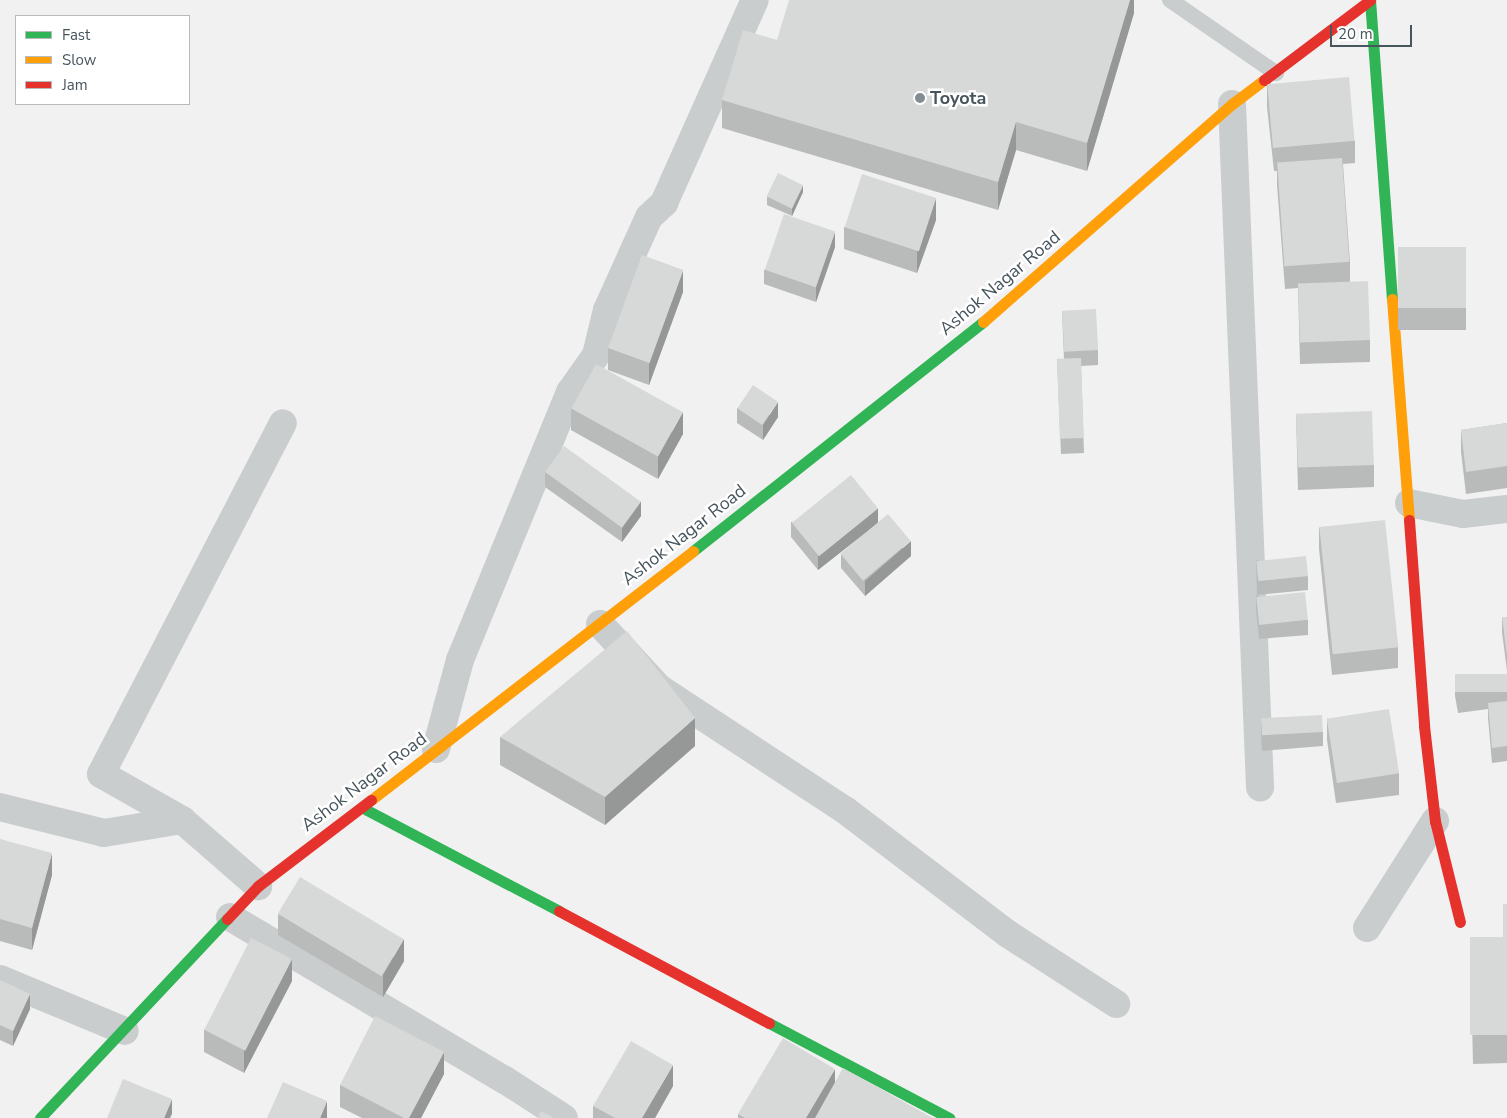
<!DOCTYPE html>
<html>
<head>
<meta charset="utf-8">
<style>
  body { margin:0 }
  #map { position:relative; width:1507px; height:1118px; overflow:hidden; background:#f1f1f1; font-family:"Nunito Sans",sans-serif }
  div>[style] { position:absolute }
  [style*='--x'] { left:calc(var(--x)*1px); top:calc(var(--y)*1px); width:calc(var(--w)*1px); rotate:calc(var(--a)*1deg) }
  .lane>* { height:16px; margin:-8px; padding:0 8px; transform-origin:8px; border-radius:8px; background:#cacdce }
  .street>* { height:28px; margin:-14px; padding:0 14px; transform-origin:14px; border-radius:14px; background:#cacdce }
  .fast>* { height:11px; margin:-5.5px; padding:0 5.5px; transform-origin:5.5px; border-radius:5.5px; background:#30b455 }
  .slow>* { height:11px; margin:-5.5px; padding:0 5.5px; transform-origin:5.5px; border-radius:5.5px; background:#ff9f0a }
  .jam>* { height:11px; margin:-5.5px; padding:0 5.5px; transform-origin:5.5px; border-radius:5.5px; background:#e5322d }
  .wall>* { inset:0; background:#b9bbbb; transform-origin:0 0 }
  .shaded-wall>* { inset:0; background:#969898 }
  .building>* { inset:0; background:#d7d9d9; transform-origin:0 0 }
  .dots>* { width:14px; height:14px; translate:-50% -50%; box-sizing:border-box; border:2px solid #fff; border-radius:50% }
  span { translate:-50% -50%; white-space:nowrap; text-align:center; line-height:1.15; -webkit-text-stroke:5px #fff; paint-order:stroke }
  .poi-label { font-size:18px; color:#47555d; font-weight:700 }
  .left { translate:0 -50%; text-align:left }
  .street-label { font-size:18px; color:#47555d }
  .legend { position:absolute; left:15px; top:15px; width:175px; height:90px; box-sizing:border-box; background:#fff; border:1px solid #b5bbbe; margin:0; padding:6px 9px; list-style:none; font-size:15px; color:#47555d }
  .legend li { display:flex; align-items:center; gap:10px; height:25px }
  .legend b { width:25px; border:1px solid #b5bbbe }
  .scale { position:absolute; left:1330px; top:25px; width:82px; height:22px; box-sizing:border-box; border:2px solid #47555d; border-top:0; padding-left:6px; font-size:15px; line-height:18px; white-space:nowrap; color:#47555d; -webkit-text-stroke:4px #fff; paint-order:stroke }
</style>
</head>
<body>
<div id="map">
  <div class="lane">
    <div style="--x:1170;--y:0;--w:129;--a:34.6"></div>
  </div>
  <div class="street">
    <div style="--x:1232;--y:104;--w:684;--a:87.65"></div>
    <div style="--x:1409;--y:503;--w:55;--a:11.5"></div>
    <div style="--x:1463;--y:514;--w:44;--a:-6.5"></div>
    <div style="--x:600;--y:624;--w:87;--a:47.3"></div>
    <div style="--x:659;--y:688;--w:222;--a:33.3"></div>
    <div style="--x:845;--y:810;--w:205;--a:37.3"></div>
    <div style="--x:1008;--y:934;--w:129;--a:32.9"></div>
    <div style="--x:436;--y:749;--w:92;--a:-74.9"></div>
    <div style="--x:460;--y:660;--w:290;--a:-67.7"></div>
    <div style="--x:570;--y:392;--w:45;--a:-54.9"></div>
    <div style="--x:596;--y:355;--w:46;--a:-76.3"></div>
    <div style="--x:607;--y:310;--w:102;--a:-65.7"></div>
    <div style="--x:649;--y:217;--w:21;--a:-43"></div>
    <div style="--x:664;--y:203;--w:222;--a:-65.9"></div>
    <div style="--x:0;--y:807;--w:107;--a:14"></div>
    <div style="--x:104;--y:833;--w:79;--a:-9.5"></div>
    <div style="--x:182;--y:820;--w:101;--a:41"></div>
    <div style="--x:182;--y:820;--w:93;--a:-150.4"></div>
    <div style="--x:101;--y:774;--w:395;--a:-62.6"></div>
    <div style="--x:230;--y:917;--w:320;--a:30.7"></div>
    <div style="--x:505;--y:1080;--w:70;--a:32.8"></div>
    <div style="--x:1367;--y:928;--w:127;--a:-57.6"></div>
    <div style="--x:0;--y:979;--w:135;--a:22.6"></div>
  </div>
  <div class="fast">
    <div style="--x:1370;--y:0;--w:300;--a:85.8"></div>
    <div style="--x:693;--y:551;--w:370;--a:-38.3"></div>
    <div style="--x:363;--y:808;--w:221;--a:27.7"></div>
    <div style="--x:769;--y:1023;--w:204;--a:27.8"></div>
    <div style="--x:40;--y:1118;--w:273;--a:-46.8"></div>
  </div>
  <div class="slow">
    <div style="--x:1392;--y:299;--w:222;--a:85.6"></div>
    <div style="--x:983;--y:322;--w:331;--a:-41.2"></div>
    <div style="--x:1232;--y:104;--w:40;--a:-37"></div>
    <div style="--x:371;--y:800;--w:407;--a:-37.7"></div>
  </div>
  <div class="jam">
    <div style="--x:1264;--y:80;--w:133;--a:-37"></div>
    <div style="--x:1409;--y:520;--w:207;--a:85.8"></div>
    <div style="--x:1424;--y:726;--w:96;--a:83.4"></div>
    <div style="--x:1435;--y:821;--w:104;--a:76.1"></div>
    <div style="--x:559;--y:911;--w:238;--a:28.1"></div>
    <div style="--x:227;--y:919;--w:45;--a:-46.8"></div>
    <div style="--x:258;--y:886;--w:142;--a:-37.3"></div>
  </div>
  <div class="wall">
    <div style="clip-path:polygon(1134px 0,1134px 13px,1087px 171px,1016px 150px,998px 210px,722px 128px,722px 100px,777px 40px)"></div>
    <div style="clip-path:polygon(1267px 85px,1355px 141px,1355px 163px,1343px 164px,1350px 262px,1350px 282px,1370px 340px,1370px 362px,1300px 364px,1298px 288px,1285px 289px,1277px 185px,1277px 171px,1274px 171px,1267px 107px)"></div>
    <div style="clip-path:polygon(803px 192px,792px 216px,767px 205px,767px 197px)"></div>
    <div style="clip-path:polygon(936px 220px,917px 273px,844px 249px,844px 227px)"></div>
    <div style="clip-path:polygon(835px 247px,816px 302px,764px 284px,764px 270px)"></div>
    <div style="left:1398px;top:247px;width:68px;height:83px"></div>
    <div style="clip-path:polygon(683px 292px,649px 385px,608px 370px,608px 348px)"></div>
    <div style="clip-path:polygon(1062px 311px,1098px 350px,1098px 365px,1081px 366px,1084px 453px,1061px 454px,1057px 359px,1064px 359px)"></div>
    <div style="clip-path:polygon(571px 408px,683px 434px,658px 479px,571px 430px)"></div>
    <div style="clip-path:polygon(737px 408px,778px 417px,763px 440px,737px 423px)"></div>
    <div style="clip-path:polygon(1296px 414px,1374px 465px,1374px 487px,1298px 490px)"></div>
    <div style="clip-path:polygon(1507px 423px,1507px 488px,1466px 494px,1461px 452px,1461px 430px)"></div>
    <div style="clip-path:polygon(545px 472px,641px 516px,622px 542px,545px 487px)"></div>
    <div style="clip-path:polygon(791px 522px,878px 523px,911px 556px,865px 596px,841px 568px,841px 554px,871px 528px,818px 570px,791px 537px)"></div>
    <div style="clip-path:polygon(1319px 527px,1398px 647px,1398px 668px,1332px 675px,1319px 549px)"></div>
    <div style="clip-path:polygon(1256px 560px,1308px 576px,1308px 590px,1257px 595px)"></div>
    <div style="clip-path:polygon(1256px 595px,1308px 620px,1308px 635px,1259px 639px,1256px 610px)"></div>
    <div style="clip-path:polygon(1502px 617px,1507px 617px,1507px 671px,1502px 632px)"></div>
    <div style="clip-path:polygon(1507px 674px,1507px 761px,1492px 763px,1488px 718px,1488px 709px,1458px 713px,1455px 696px,1455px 681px)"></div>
    <div style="clip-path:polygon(1327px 718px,1399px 773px,1399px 795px,1336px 803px,1327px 740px)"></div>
    <div style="clip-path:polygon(1261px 720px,1323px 732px,1323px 746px,1262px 751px,1261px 735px)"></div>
    <div style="clip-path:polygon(500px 737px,695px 746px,605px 825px,500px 765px)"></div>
    <div style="clip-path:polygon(0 839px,52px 875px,32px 950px,0 941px)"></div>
    <div style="clip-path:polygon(1507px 904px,1507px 1063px,1473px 1064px,1470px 938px,1503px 937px)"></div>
    <div style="clip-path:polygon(278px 914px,404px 961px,383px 997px,278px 935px)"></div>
    <div style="clip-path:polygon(0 980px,30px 1009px,13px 1046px,0 1040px)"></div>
    <div style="clip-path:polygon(292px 981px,244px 1073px,204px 1052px,204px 1030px)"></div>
    <div style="clip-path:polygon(444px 1074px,421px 1118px,362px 1118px,340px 1107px,340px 1085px)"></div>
    <div style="clip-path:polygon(835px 1082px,933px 1118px,738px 1118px,738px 1114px)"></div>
    <div style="clip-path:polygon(673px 1086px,655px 1118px,593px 1118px,593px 1106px)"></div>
  </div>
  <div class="shaded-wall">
    <div style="clip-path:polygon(1130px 0,1134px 0,1134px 13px,1087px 171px,1087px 143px)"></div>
    <div style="clip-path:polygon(1016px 122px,1016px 150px,998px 210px,998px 182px)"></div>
    <div style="clip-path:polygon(803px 185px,803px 192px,792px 216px,792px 209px)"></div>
    <div style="clip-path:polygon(936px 198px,936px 220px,917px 273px,917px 252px)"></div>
    <div style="clip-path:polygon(835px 232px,835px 247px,816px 302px,816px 287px)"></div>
    <div style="clip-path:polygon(683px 270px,683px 292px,649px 385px,649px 364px)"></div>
    <div style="clip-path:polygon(778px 402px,778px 417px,763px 440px,763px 425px)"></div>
    <div style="clip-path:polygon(683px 412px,683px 434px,658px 479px,658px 457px)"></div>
    <div style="clip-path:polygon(641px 501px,641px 516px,622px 542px,622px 527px)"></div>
    <div style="clip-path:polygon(878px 508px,878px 523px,818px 570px,818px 555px)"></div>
    <div style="clip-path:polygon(911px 541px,911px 556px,865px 596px,865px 581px)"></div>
    <div style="clip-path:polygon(695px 718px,695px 746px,605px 825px,605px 797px)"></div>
    <div style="clip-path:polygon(52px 853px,52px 875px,32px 950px,32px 928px)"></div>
    <div style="clip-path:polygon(404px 939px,404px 961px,383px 997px,383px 975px)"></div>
    <div style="clip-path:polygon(292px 959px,292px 981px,244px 1073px,244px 1051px)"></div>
    <div style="clip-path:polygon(30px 994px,30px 1009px,13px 1046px,13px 1031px)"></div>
    <div style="clip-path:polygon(444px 1052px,444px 1074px,421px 1118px,409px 1118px)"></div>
    <div style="clip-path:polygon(673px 1065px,673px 1086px,655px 1118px,642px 1118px)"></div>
    <div style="clip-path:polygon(835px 1069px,835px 1091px,819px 1118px,806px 1118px)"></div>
    <div style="clip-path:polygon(172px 1099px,172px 1114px,170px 1118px,164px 1118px)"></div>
    <div style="clip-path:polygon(327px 1101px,327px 1118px,320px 1118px)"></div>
  </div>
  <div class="building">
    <div style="clip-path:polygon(789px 0,1130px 0,1087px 143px,1016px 122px,998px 182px,722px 100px,743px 30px,777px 40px)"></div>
    <div style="left:1349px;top:77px;width:64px;height:82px;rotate:85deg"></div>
    <div style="left:1342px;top:158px;width:104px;height:65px;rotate:86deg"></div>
    <div style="left:778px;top:173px;width:28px;height:26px;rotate:26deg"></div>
    <div style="left:862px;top:174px;width:78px;height:56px;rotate:18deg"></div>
    <div style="left:784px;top:214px;width:54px;height:59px;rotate:19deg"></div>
    <div style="left:1398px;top:247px;width:68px;height:61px"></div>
    <div style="left:642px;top:255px;width:44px;height:99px;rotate:20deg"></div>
    <div style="left:1368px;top:281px;width:59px;height:70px;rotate:88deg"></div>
    <div style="left:1096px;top:309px;width:41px;height:34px;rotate:87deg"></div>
    <div style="left:1081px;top:358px;width:80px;height:24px;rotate:88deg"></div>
    <div style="left:596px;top:364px;width:99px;height:51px;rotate:29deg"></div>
    <div style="left:753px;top:385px;width:30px;height:28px;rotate:34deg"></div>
    <div style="left:1372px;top:411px;width:54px;height:76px;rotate:88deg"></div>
    <div style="clip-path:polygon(1507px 423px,1507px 466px,1466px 472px,1461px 430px)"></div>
    <div style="left:564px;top:446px;width:95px;height:32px;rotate:36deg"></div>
    <div style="left:851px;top:475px;width:43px;height:76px;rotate:51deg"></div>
    <div style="left:888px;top:514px;width:35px;height:62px;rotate:50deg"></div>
    <div style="left:1385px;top:520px;width:128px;height:66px;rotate:84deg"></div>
    <div style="left:1306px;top:556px;width:20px;height:50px;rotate:84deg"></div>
    <div style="left:1305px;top:592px;width:28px;height:49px;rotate:84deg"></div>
    <div style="clip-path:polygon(1502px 617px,1507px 617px,1507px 656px)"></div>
    <div style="clip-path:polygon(627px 631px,695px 718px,605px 797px,500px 737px)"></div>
    <div style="left:1507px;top:674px;width:18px;height:52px;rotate:90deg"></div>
    <div style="clip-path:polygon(1507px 701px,1507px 746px,1492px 748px,1488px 703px)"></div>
    <div style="left:1389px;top:709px;width:65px;height:63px;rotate:81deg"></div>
    <div style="left:1322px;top:715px;width:17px;height:61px;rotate:87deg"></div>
    <div style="clip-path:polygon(0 839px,52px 853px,32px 928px,0 919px)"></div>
    <div style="left:300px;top:877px;width:121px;height:43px;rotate:31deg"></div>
    <div style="left:1503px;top:904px;width:4px;height:33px"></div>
    <div style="left:1507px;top:937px;width:98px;height:37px;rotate:90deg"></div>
    <div style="left:251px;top:938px;width:46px;height:103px;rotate:27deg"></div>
    <div style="clip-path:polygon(0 980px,30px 994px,13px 1031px,0 1025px)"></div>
    <div style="clip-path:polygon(375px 1016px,444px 1052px,409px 1118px,404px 1118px,340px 1085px)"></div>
    <div style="clip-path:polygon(783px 1038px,835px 1069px,806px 1118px,745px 1118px,738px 1114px)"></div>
    <div style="clip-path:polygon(631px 1041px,673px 1065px,642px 1118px,615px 1118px,593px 1106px)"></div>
    <div style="clip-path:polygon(843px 1068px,933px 1118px,815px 1118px)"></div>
    <div style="clip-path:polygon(123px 1079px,172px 1099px,164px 1118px,107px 1118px)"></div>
    <div style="clip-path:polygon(283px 1082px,327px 1101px,320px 1118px,267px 1118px)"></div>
    <div style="clip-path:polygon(541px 1111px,554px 1118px,538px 1118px)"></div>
  </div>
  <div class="dots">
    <div style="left:920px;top:98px;background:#828c91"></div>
  </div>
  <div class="poi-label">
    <span class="left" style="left:930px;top:98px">Toyota</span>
  </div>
  <div class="street-label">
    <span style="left:1000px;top:283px;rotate:-40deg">Ashok Nagar Road</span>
    <span style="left:684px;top:535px;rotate:-38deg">Ashok Nagar Road</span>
    <span style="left:364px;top:782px;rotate:-37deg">Ashok Nagar Road</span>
  </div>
  <ul class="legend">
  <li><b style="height:6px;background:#30b455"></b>Fast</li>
  <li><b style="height:6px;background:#ff9f0a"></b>Slow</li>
  <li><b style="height:6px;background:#e5322d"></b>Jam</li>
  </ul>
  <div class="scale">20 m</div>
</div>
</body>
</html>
